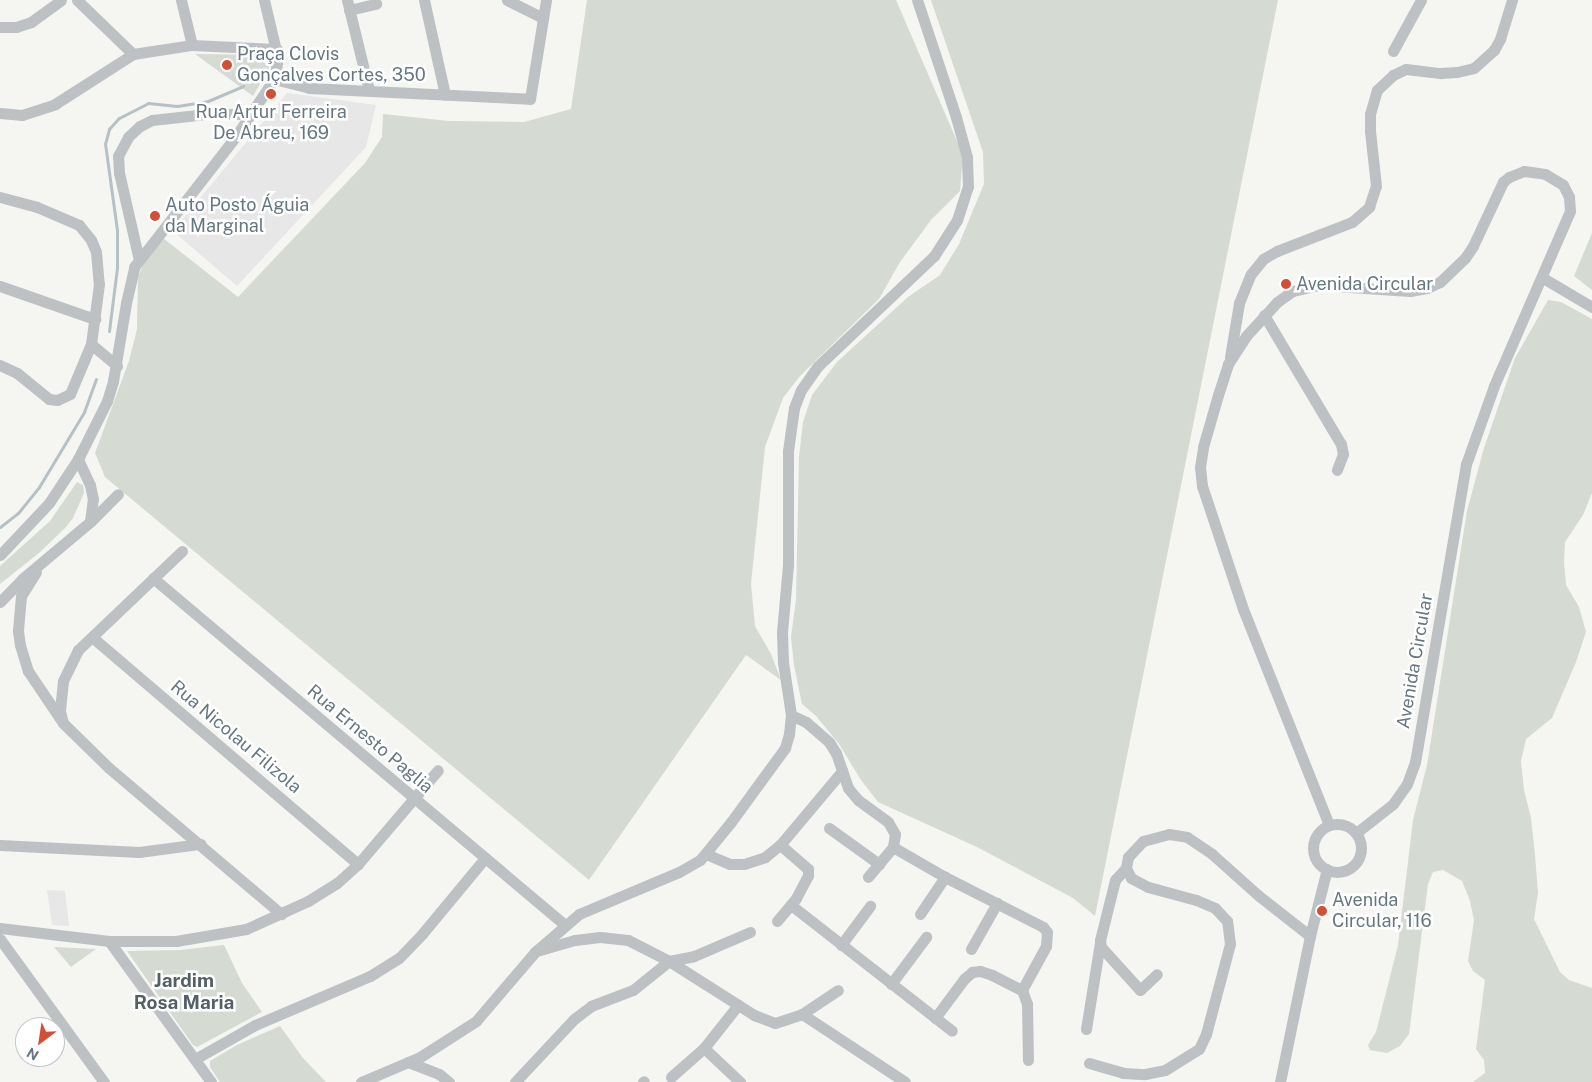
<!DOCTYPE html>
<html>
<head>
<meta charset="utf-8">
<style>
  body { margin:0 }
  #map { position:relative; width:1592px; height:1082px; overflow:hidden; background:#f5f5f2; font-family:"Public Sans",sans-serif }
  div>[style] { position:absolute }
  [style*='--x'] { left:calc(var(--x)*1px); top:calc(var(--y)*1px); width:calc(var(--w)*1px); rotate:calc(var(--a)*1deg) }
  .built>* { inset:0; background:#e6e7e6 }
  .green>* { inset:0; background:#d5dad2 }
  .stream>* { height:3px; margin:-1.5px; padding:0 1.5px; transform-origin:1.5px; border-radius:1.5px; background:#b5c1c4 }
  .minor>* { height:11px; margin:-5.5px; padding:0 5.5px; transform-origin:5.5px; border-radius:5.5px; background:#bdc1c4 }
  .minor>.ring { margin:-5.5px; padding:0; box-sizing:content-box; background:none; border:11px solid #bdc1c4; border-radius:50% }
  .dots>* { width:14px; height:14px; translate:-50% -50%; box-sizing:border-box; border:2px solid #fff; border-radius:50% }
  span { translate:-50% -50%; white-space:nowrap; text-align:center; line-height:1.15; -webkit-text-stroke:5px #fff; paint-order:stroke }
  .poi-label { font-size:18px; color:#677780 }
  .left { translate:0 -50%; text-align:left }
  .street-label { font-size:18px; color:#677780 }
  .neighbourhood-label { font-size:19px; color:#546066; font-weight:700 }
  .north { position:absolute; left:15px; top:1017px; width:50px; height:50px; box-sizing:border-box; background:#fff; border:1px solid #c2c9cc; border-radius:50%; rotate:211deg; font-size:14px; font-weight:700; line-height:20px; text-align:center; color:#677780 }
  .north::after { content:''; display:block; margin:auto; width:18px; height:22px; background:#d24f36; clip-path:polygon(50% 0,100% 100%,50% 72%,0 100%) }
</style>
</head>
<body>
<div id="map">
  <div class="built">
    <div style="clip-path:polygon(287px 93px,376px 105px,366px 147px,237px 286px,173px 231px)"></div>
    <div style="clip-path:polygon(47px 890px,65px 891px,69px 926px,52px 925px)"></div>
  </div>
  <div class="green">
    <div style="clip-path:polygon(587px 0,896px 0,963px 155px,960px 191px,931px 220px,900px 262px,879px 299px,800px 376px,783px 398px,765px 447px,751px 584px,755px 626px,771px 654px,781px 680px,746px 655px,589px 880px,105px 477px,95px 453px,129px 361px,137px 329px,138px 277px,146px 258px,163px 238px,238px 297px,365px 163px,382px 137px,383px 114px,449px 121px,524px 122px,571px 109px)"></div>
    <div style="clip-path:polygon(931px 0,1278px 0,1095px 916px,1073px 898px,979px 848px,878px 802px,861px 780px,839px 744px,816px 716px,802px 704px,794px 665px,791px 637px,796px 600px,799px 457px,803px 422px,812px 395px,837px 362px,908px 297px,940px 275px,959px 244px,984px 184px,983px 152px)"></div>
    <div style="clip-path:polygon(195px 54px,269px 55px,269px 69px,253px 96px)"></div>
    <div style="clip-path:polygon(1592px 233px,1592px 290px,1574px 276px)"></div>
    <div style="clip-path:polygon(1548px 300px,1561px 302px,1592px 319px,1592px 493px,1583px 515px,1565px 542px,1564px 562px,1566px 585px,1579px 607px,1586px 632px,1576px 662px,1552px 718px,1526px 739px,1521px 761px,1524px 790px,1531px 818px,1535px 855px,1538px 893px,1534px 919px,1560px 972px,1569px 980px,1592px 988px,1592px 1082px,1473px 1082px,1485px 1073px,1484px 1060px,1476px 1049px,1485px 980px,1473px 971px,1468px 961px,1474px 920px,1470px 901px,1462px 881px,1443px 870px,1433px 872px,1428px 884px,1409px 1034px,1400px 1046px,1387px 1053px,1370px 1050px,1368px 1045px,1376px 1032px,1398px 945px,1413px 820px,1427px 765px,1467px 511px,1484px 448px,1515px 358px)"></div>
    <div style="clip-path:polygon(77px 482px,83px 485px,84px 493px,73px 518px,66px 527px,39px 553px,0 584px,0 566px,50px 521px)"></div>
    <div style="clip-path:polygon(224px 945px,242px 983px,262px 1012px,197px 1047px,193px 1045px,127px 951px,180px 950px)"></div>
    <div style="clip-path:polygon(54px 947px,96px 949px,71px 967px)"></div>
    <div style="clip-path:polygon(280px 1026px,303px 1058px,326px 1082px,220px 1082px,210px 1067px,210px 1061px,237px 1045px)"></div>
  </div>
  <div class="stream">
    <div style="--x:109;--y:331;--w:64;--a:-82.8"></div>
    <div style="--x:117;--y:268;--w:38;--a:-90"></div>
    <div style="--x:117;--y:230;--w:87;--a:-97.9"></div>
    <div style="--x:105;--y:144;--w:16;--a:-75"></div>
    <div style="--x:109;--y:129;--w:15;--a:-48"></div>
    <div style="--x:119;--y:118;--w:33;--a:-27"></div>
    <div style="--x:148;--y:103;--w:29;--a:6"></div>
    <div style="--x:177;--y:106;--w:31;--a:-9"></div>
    <div style="--x:208;--y:101;--w:38;--a:-23"></div>
    <div style="--x:0;--y:527;--w:23;--a:-38"></div>
    <div style="--x:18;--y:513;--w:33;--a:-51"></div>
    <div style="--x:39;--y:487;--w:87;--a:-59"></div>
    <div style="--x:84;--y:412;--w:35;--a:-70"></div>
  </div>
  <div class="minor">
    <div style="--x:77;--y:0;--w:78;--a:44"></div>
    <div style="--x:181;--y:0;--w:46;--a:76.3"></div>
    <div style="--x:347;--y:0;--w:93;--a:76.3"></div>
    <div style="--x:424;--y:0;--w:97;--a:77.5"></div>
    <div style="--x:507;--y:0;--w:40;--a:26.6"></div>
    <div style="--x:349;--y:10;--w:28;--a:-13"></div>
    <div style="--x:0;--y:27;--w:16;--a:0"></div>
    <div style="--x:16;--y:27;--w:16;--a:-18"></div>
    <div style="--x:31;--y:22;--w:37;--a:-36"></div>
    <div style="--x:1393;--y:51;--w:58;--a:-61.2"></div>
    <div style="--x:274;--y:79;--w:36;--a:14"></div>
    <div style="--x:309;--y:88;--w:221;--a:2.8"></div>
    <div style="--x:530;--y:99;--w:100;--a:-80.8"></div>
    <div style="--x:0;--y:113;--w:22;--a:5"></div>
    <div style="--x:22;--y:115;--w:35;--a:-18"></div>
    <div style="--x:55;--y:104;--w:93;--a:-32.7"></div>
    <div style="--x:133;--y:54;--w:60;--a:-8.7"></div>
    <div style="--x:192;--y:45;--w:85;--a:2.7"></div>
    <div style="--x:0;--y:197;--w:38;--a:15"></div>
    <div style="--x:37;--y:207;--w:46;--a:23.2"></div>
    <div style="--x:79;--y:225;--w:19;--a:51"></div>
    <div style="--x:91;--y:240;--w:13;--a:67"></div>
    <div style="--x:96;--y:252;--w:32;--a:85"></div>
    <div style="--x:99;--y:284;--w:61;--a:97.6"></div>
    <div style="--x:91;--y:344;--w:54;--a:112.8"></div>
    <div style="--x:70;--y:394;--w:14;--a:155"></div>
    <div style="--x:57;--y:400;--w:8;--a:-173"></div>
    <div style="--x:49;--y:399;--w:41;--a:-140.9"></div>
    <div style="--x:17;--y:373;--w:19;--a:-155"></div>
    <div style="--x:139;--y:260;--w:89;--a:-102.9"></div>
    <div style="--x:119;--y:173;--w:17;--a:-93"></div>
    <div style="--x:118;--y:156;--w:21;--a:-62"></div>
    <div style="--x:128;--y:137;--w:16;--a:-43"></div>
    <div style="--x:140;--y:126;--w:13;--a:-27"></div>
    <div style="--x:152;--y:120;--w:55;--a:-6.2"></div>
    <div style="--x:207;--y:114;--w:44;--a:0"></div>
    <div style="--x:1543;--y:278;--w:57;--a:30.6"></div>
    <div style="--x:0;--y:286;--w:101;--a:19.2"></div>
    <div style="--x:1264;--y:315;--w:150;--a:59.2"></div>
    <div style="--x:1341;--y:444;--w:10;--a:79"></div>
    <div style="--x:1343;--y:454;--w:17;--a:111"></div>
    <div style="--x:91;--y:344;--w:34;--a:40"></div>
    <div style="--x:1230;--y:357;--w:55;--a:-80.5"></div>
    <div style="--x:1239;--y:303;--w:31;--a:-68"></div>
    <div style="--x:1251;--y:274;--w:19;--a:-51"></div>
    <div style="--x:1263;--y:259;--w:16;--a:-30"></div>
    <div style="--x:1277;--y:251;--w:80;--a:-21.1"></div>
    <div style="--x:1352;--y:222;--w:23;--a:-41"></div>
    <div style="--x:1369;--y:207;--w:22;--a:-72"></div>
    <div style="--x:1376;--y:186;--w:55;--a:-96.2"></div>
    <div style="--x:1370;--y:131;--w:17;--a:-90"></div>
    <div style="--x:1370;--y:114;--w:25;--a:-74"></div>
    <div style="--x:1377;--y:90;--w:22;--a:-43"></div>
    <div style="--x:1393;--y:75;--w:14;--a:-25"></div>
    <div style="--x:1406;--y:69;--w:34;--a:7"></div>
    <div style="--x:1440;--y:73;--w:17;--a:-3"></div>
    <div style="--x:1457;--y:72;--w:17;--a:-13"></div>
    <div style="--x:1474;--y:68;--w:27;--a:-42"></div>
    <div style="--x:1494;--y:50;--w:13;--a:-61"></div>
    <div style="--x:1500;--y:39;--w:41;--a:-72.9"></div>
    <div style="--x:91;--y:521;--w:38;--a:-45"></div>
    <div style="--x:182;--y:551;--w:144;--a:136.4"></div>
    <div style="--x:78;--y:650;--w:34;--a:116"></div>
    <div style="--x:63;--y:681;--w:30;--a:96"></div>
    <div style="--x:60;--y:711;--w:12;--a:76"></div>
    <div style="--x:63;--y:723;--w:64;--a:44.4"></div>
    <div style="--x:109;--y:768;--w:226;--a:40.3"></div>
    <div style="--x:0;--y:555;--w:71;--a:-46.7"></div>
    <div style="--x:49;--y:503;--w:53;--a:-56.6"></div>
    <div style="--x:78;--y:459;--w:65;--a:-63.4"></div>
    <div style="--x:107;--y:401;--w:21;--a:-73"></div>
    <div style="--x:113;--y:381;--w:79;--a:-80.5"></div>
    <div style="--x:126;--y:303;--w:37;--a:-77"></div>
    <div style="--x:134;--y:267;--w:166;--a:-52.1"></div>
    <div style="--x:236;--y:136;--w:69;--a:-56.3"></div>
    <div style="--x:274;--y:79;--w:20;--a:-79"></div>
    <div style="--x:278;--y:59;--w:61;--a:-103.3"></div>
    <div style="--x:36;--y:572;--w:28;--a:122"></div>
    <div style="--x:21;--y:596;--w:35;--a:95"></div>
    <div style="--x:18;--y:631;--w:14;--a:82"></div>
    <div style="--x:20;--y:645;--w:27;--a:73"></div>
    <div style="--x:28;--y:671;--w:59;--a:56"></div>
    <div style="--x:153;--y:578;--w:539;--a:40.11"></div>
    <div style="--x:0;--y:602;--w:32;--a:-46"></div>
    <div style="--x:22;--y:579;--w:89;--a:-40"></div>
    <div style="--x:90;--y:522;--w:23;--a:-83"></div>
    <div style="--x:93;--y:499;--w:14;--a:-102"></div>
    <div style="--x:90;--y:485;--w:29;--a:-115"></div>
    <div style="--x:92;--y:637;--w:350;--a:40.5"></div>
    <div style="--x:791;--y:715;--w:17;--a:25"></div>
    <div style="--x:806;--y:722;--w:30;--a:41"></div>
    <div style="--x:829;--y:742;--w:13;--a:58"></div>
    <div style="--x:836;--y:753;--w:37;--a:71"></div>
    <div style="--x:848;--y:788;--w:16;--a:50"></div>
    <div style="--x:858;--y:800;--w:37;--a:36"></div>
    <div style="--x:888;--y:822;--w:14;--a:60"></div>
    <div style="--x:895;--y:834;--w:13;--a:99"></div>
    <div style="--x:893;--y:847;--w:39;--a:130"></div>
    <div class="ring" style="left:1313px;top:824px;width:37px;height:37px"></div>
    <div style="--x:1329;--y:825;--w:232;--a:-111.7"></div>
    <div style="--x:1243;--y:609;--w:130;--a:-108.4"></div>
    <div style="--x:1202;--y:486;--w:19;--a:-96"></div>
    <div style="--x:1200;--y:467;--w:20;--a:-81"></div>
    <div style="--x:1203;--y:447;--w:54;--a:-73.9"></div>
    <div style="--x:1218;--y:395;--w:33;--a:-72"></div>
    <div style="--x:1228;--y:364;--w:33;--a:-57"></div>
    <div style="--x:1246;--y:336;--w:46;--a:-47.6"></div>
    <div style="--x:1277;--y:302;--w:19;--a:-35"></div>
    <div style="--x:1293;--y:291;--w:27;--a:-13"></div>
    <div style="--x:1319;--y:285;--w:91;--a:3.8"></div>
    <div style="--x:1410;--y:291;--w:17;--a:-10"></div>
    <div style="--x:1427;--y:288;--w:14;--a:-25"></div>
    <div style="--x:1440;--y:282;--w:35;--a:-44"></div>
    <div style="--x:1465;--y:258;--w:14;--a:-56"></div>
    <div style="--x:1473;--y:246;--w:71;--a:-64.9"></div>
    <div style="--x:1503;--y:182;--w:8;--a:-40"></div>
    <div style="--x:1509;--y:177;--w:16;--a:-22"></div>
    <div style="--x:1524;--y:171;--w:21;--a:8"></div>
    <div style="--x:1545;--y:174;--w:21;--a:31"></div>
    <div style="--x:1563;--y:185;--w:13;--a:63"></div>
    <div style="--x:1569;--y:197;--w:14;--a:86"></div>
    <div style="--x:1570;--y:211;--w:191;--a:113.5"></div>
    <div style="--x:1494;--y:386;--w:83;--a:109.7"></div>
    <div style="--x:1466;--y:464;--w:302;--a:99.7"></div>
    <div style="--x:1415;--y:762;--w:23;--a:110"></div>
    <div style="--x:1407;--y:784;--w:24;--a:125"></div>
    <div style="--x:1393;--y:804;--w:47;--a:141.9"></div>
    <div style="--x:829;--y:828;--w:62;--a:35.8"></div>
    <div style="--x:0;--y:845;--w:139;--a:2.9"></div>
    <div style="--x:139;--y:852;--w:62;--a:-7.5"></div>
    <div style="--x:893;--y:847;--w:60;--a:30"></div>
    <div style="--x:945;--y:877;--w:110;--a:27"></div>
    <div style="--x:1043;--y:927;--w:6;--a:51"></div>
    <div style="--x:1047;--y:932;--w:14;--a:94"></div>
    <div style="--x:1046;--y:946;--w:50;--a:118.6"></div>
    <div style="--x:706;--y:854;--w:26;--a:23"></div>
    <div style="--x:730;--y:864;--w:14;--a:0"></div>
    <div style="--x:744;--y:864;--w:22;--a:-18"></div>
    <div style="--x:765;--y:857;--w:19;--a:-39"></div>
    <div style="--x:780;--y:845;--w:97;--a:-50"></div>
    <div style="--x:1126;--y:868;--w:16;--a:133"></div>
    <div style="--x:1115;--y:880;--w:62;--a:104"></div>
    <div style="--x:1100;--y:940;--w:7;--a:82"></div>
    <div style="--x:1101;--y:947;--w:58;--a:47.8"></div>
    <div style="--x:1140;--y:990;--w:23;--a:-43"></div>
    <div style="--x:791;--y:905;--w:204;--a:38"></div>
    <div style="--x:920;--y:914;--w:45;--a:-56"></div>
    <div style="--x:777;--y:921;--w:30;--a:-50"></div>
    <div style="--x:796;--y:898;--w:26;--a:-62"></div>
    <div style="--x:808;--y:875;--w:6;--a:-90"></div>
    <div style="--x:808;--y:869;--w:37;--a:-139"></div>
    <div style="--x:0;--y:928;--w:110;--a:6.8"></div>
    <div style="--x:109;--y:941;--w:67;--a:0"></div>
    <div style="--x:176;--y:941;--w:71;--a:-9.7"></div>
    <div style="--x:246;--y:929;--w:68;--a:-24.3"></div>
    <div style="--x:308;--y:901;--w:34;--a:-32"></div>
    <div style="--x:337;--y:883;--w:28;--a:-42"></div>
    <div style="--x:358;--y:864;--w:123;--a:-49.6"></div>
    <div style="--x:0;--y:939;--w:177;--a:54"></div>
    <div style="--x:109;--y:941;--w:174;--a:54.1"></div>
    <div style="--x:841;--y:945;--w:49;--a:-53.4"></div>
    <div style="--x:971;--y:949;--w:53;--a:-60.5"></div>
    <div style="--x:540;--y:950;--w:36;--a:-16"></div>
    <div style="--x:575;--y:940;--w:25;--a:-7"></div>
    <div style="--x:600;--y:937;--w:28;--a:6"></div>
    <div style="--x:628;--y:940;--w:46;--a:27.1"></div>
    <div style="--x:669;--y:961;--w:101;--a:32.4"></div>
    <div style="--x:754;--y:1015;--w:22;--a:21"></div>
    <div style="--x:775;--y:1023;--w:28;--a:-18"></div>
    <div style="--x:802;--y:1014;--w:43;--a:-33.7"></div>
    <div style="--x:891;--y:984;--w:59;--a:-53.3"></div>
    <div style="--x:802;--y:1014;--w:123;--a:33.4"></div>
    <div style="--x:935;--y:1018;--w:49;--a:-53.4"></div>
    <div style="--x:964;--y:979;--w:11;--a:-41"></div>
    <div style="--x:972;--y:972;--w:8;--a:-7"></div>
    <div style="--x:980;--y:971;--w:13;--a:18"></div>
    <div style="--x:992;--y:975;--w:34;--a:27"></div>
    <div style="--x:1022;--y:990;--w:15;--a:70"></div>
    <div style="--x:1027;--y:1004;--w:56;--a:89"></div>
    <div style="--x:1086;--y:1029;--w:87;--a:-80.8"></div>
    <div style="--x:704;--y:1048;--w:50;--a:43.4"></div>
    <div style="--x:195;--y:1059;--w:69;--a:-29.5"></div>
    <div style="--x:255;--y:1025;--w:125;--a:-23.1"></div>
    <div style="--x:370;--y:976;--w:34;--a:-32"></div>
    <div style="--x:399;--y:958;--w:33;--a:-46"></div>
    <div style="--x:422;--y:934;--w:99;--a:-50.3"></div>
    <div style="--x:408;--y:1062;--w:33;--a:21"></div>
    <div style="--x:439;--y:1074;--w:13;--a:39"></div>
    <div style="--x:1089;--y:1063;--w:35;--a:16"></div>
    <div style="--x:1123;--y:1073;--w:22;--a:3"></div>
    <div style="--x:1145;--y:1074;--w:20;--a:-11"></div>
    <div style="--x:1165;--y:1070;--w:40;--a:-32"></div>
    <div style="--x:1199;--y:1049;--w:17;--a:-65"></div>
    <div style="--x:1206;--y:1034;--w:93;--a:-75.1"></div>
    <div style="--x:1230;--y:944;--w:23;--a:-97"></div>
    <div style="--x:1227;--y:921;--w:18;--a:-133"></div>
    <div style="--x:1215;--y:908;--w:21;--a:-157"></div>
    <div style="--x:1196;--y:900;--w:50;--a:-164.8"></div>
    <div style="--x:1148;--y:887;--w:19;--a:-152"></div>
    <div style="--x:1131;--y:878;--w:11;--a:-117"></div>
    <div style="--x:1126;--y:868;--w:11;--a:-80"></div>
    <div style="--x:1128;--y:857;--w:22;--a:-47"></div>
    <div style="--x:1143;--y:841;--w:27;--a:-15"></div>
    <div style="--x:1169;--y:834;--w:18;--a:9"></div>
    <div style="--x:1187;--y:837;--w:30;--a:34"></div>
    <div style="--x:1212;--y:854;--w:63;--a:41.8"></div>
    <div style="--x:1259;--y:896;--w:65;--a:38.1"></div>
    <div style="--x:671;--y:1077;--w:44;--a:-41.3"></div>
    <div style="--x:704;--y:1048;--w:55;--a:-51.7"></div>
    <div style="--x:361;--y:1082;--w:64;--a:-23"></div>
    <div style="--x:420;--y:1057;--w:67;--a:-32.7"></div>
    <div style="--x:476;--y:1021;--w:91;--a:-49.5"></div>
    <div style="--x:535;--y:952;--w:58;--a:-40.8"></div>
    <div style="--x:579;--y:914;--w:108;--a:-22.8"></div>
    <div style="--x:679;--y:872;--w:24;--a:-30"></div>
    <div style="--x:700;--y:860;--w:49;--a:-50.8"></div>
    <div style="--x:731;--y:822;--w:92;--a:-53.9"></div>
    <div style="--x:785;--y:748;--w:15;--a:-74"></div>
    <div style="--x:789;--y:734;--w:19;--a:-84"></div>
    <div style="--x:791;--y:715;--w:54;--a:-98.6"></div>
    <div style="--x:783;--y:662;--w:30;--a:-92"></div>
    <div style="--x:782;--y:632;--w:67;--a:-84.9"></div>
    <div style="--x:788;--y:565;--w:114;--a:-90"></div>
    <div style="--x:788;--y:451;--w:43;--a:-82.1"></div>
    <div style="--x:794;--y:408;--w:19;--a:-69"></div>
    <div style="--x:801;--y:390;--w:29;--a:-55"></div>
    <div style="--x:818;--y:366;--w:160;--a:-43.5"></div>
    <div style="--x:934;--y:256;--w:43;--a:-57.4"></div>
    <div style="--x:957;--y:220;--w:35;--a:-72"></div>
    <div style="--x:968;--y:187;--w:30;--a:-92"></div>
    <div style="--x:967;--y:157;--w:41;--a:-105.4"></div>
    <div style="--x:956;--y:117;--w:123;--a:-108.4"></div>
    <div style="--x:515;--y:1082;--w:86;--a:-46.9"></div>
    <div style="--x:574;--y:1019;--w:21;--a:-37"></div>
    <div style="--x:591;--y:1006;--w:45;--a:-20.9"></div>
    <div style="--x:633;--y:990;--w:46;--a:-38.9"></div>
    <div style="--x:669;--y:961;--w:25;--a:-11"></div>
    <div style="--x:694;--y:956;--w:61;--a:-23.2"></div>
    <div style="--x:643;--y:1082;--w:1;--a:-45"></div>
    <div style="--x:1280;--y:1082;--w:149;--a:-78.4"></div>
    <div style="--x:1310;--y:936;--w:69;--a:-75.8"></div>
  </div>
  <div class="dots">
    <div style="left:227px;top:65px;background:#d24f36"></div>
    <div style="left:271px;top:94px;background:#d24f36"></div>
    <div style="left:155px;top:216px;background:#d24f36"></div>
    <div style="left:1286px;top:284px;background:#d24f36"></div>
    <div style="left:1322px;top:911px;background:#d24f36"></div>
  </div>
  <div class="poi-label">
    <span class="left" style="left:237px;top:65px">Praça Clovis<br>Gonçalves Cortes, 350</span>
    <span style="left:271px;top:123px">Rua Artur Ferreira<br>De Abreu, 169</span>
    <span class="left" style="left:165px;top:216px">Auto Posto Águia<br>da Marginal</span>
    <span class="left" style="left:1296px;top:284px">Avenida Circular</span>
    <span class="left" style="left:1332px;top:911px">Avenida<br>Circular, 116</span>
  </div>
  <div class="street-label">
    <span style="left:1415px;top:661px;rotate:-80deg">Avenida Circular</span>
    <span style="left:236px;top:737px;rotate:40deg">Rua Nicolau Filizola</span>
    <span style="left:370px;top:739px;rotate:40deg">Rua Ernesto Paglia</span>
  </div>
  <div class="neighbourhood-label">
    <span style="left:184px;top:992px">Jardim<br>Rosa Maria</span>
  </div>
  <div class="north">N</div>
</div>
</body>
</html>
